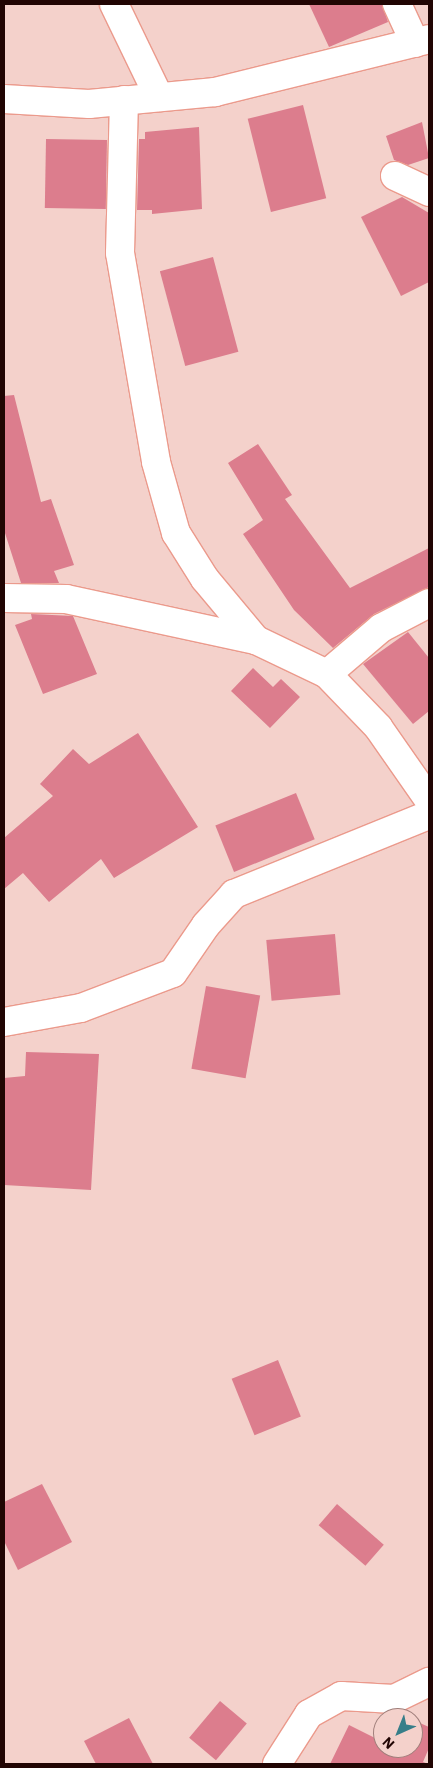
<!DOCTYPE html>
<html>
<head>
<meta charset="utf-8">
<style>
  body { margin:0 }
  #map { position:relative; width:433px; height:1768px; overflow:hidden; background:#f4d1cb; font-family:"IBM Plex Sans",sans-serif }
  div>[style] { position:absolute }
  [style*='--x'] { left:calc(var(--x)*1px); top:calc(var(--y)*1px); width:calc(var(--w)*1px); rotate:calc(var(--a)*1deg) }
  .building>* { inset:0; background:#dc7d8d; transform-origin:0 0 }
  .roads { filter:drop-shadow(1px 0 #eb9a8c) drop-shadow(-1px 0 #eb9a8c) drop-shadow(0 1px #eb9a8c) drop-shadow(0 -1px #eb9a8c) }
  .street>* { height:28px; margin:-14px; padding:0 14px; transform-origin:14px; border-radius:14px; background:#fff }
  span { translate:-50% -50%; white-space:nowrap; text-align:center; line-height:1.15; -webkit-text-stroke:4.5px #f4d1cb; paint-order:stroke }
  .frame { position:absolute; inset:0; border:5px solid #210503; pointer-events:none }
  .north { position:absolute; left:373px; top:1708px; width:50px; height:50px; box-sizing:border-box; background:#f4d1cb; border:1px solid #a07f7b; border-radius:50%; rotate:224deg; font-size:14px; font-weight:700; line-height:20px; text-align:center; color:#210503 }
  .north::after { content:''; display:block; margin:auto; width:18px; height:22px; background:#377e89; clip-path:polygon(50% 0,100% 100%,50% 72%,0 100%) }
</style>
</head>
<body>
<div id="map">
  <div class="building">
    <div style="clip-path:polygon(309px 4px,382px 4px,388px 22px,329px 47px)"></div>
    <div style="left:303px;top:105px;width:96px;height:57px;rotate:76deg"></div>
    <div style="clip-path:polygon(422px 122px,429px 158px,408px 165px,394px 160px,386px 136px)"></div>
    <div style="clip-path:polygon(199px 127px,202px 209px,152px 214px,152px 210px,137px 210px,139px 139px,145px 139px,145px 132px)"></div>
    <div style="left:107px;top:140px;width:69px;height:61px;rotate:91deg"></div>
    <div style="clip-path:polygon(402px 197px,429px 213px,429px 282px,401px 296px,361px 217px)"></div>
    <div style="left:213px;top:257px;width:98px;height:55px;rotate:75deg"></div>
    <div style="clip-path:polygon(14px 395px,41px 502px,51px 499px,74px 565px,54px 571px,59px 583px,21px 583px,4px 530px,4px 396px)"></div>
    <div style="clip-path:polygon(258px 444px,292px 495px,285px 499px,350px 588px,429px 548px,429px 587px,374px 614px,333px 648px,294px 610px,243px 534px,263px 520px,228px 463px)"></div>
    <div style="clip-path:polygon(31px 614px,73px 616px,97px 674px,43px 694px,15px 625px,32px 619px)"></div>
    <div style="clip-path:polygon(408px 632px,429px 658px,429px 711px,413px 724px,363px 664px)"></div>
    <div style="clip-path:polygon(253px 668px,273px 687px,281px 679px,300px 697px,270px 728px,231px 691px)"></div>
    <div style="clip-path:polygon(138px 733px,198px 827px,114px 878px,101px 859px,49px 902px,23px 873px,4px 889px,4px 838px,53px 796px,40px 784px,73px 749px,89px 764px)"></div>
    <div style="left:296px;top:793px;width:50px;height:87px;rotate:68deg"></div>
    <div style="left:335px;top:934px;width:61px;height:69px;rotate:85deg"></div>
    <div style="left:206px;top:986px;width:55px;height:84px;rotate:10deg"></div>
    <div style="clip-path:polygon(26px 1052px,99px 1054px,91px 1190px,4px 1185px,4px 1078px,25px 1076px)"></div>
    <div style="left:278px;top:1360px;width:61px;height:50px;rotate:68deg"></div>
    <div style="clip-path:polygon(42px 1484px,72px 1542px,18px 1570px,4px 1541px,4px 1502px)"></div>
    <div style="left:337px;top:1504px;width:62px;height:28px;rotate:41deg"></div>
    <div style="left:220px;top:1701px;width:35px;height:48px;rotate:40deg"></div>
    <div style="clip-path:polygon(129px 1718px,153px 1764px,96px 1764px,84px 1741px)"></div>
    <div style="clip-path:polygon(413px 1720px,429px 1727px,429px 1748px,423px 1762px,429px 1764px,330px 1764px,349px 1725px,381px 1741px,383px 1738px,383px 1748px,413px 1748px)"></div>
  </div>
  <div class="roads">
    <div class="street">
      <div style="--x:114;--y:4;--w:103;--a:64.2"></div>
      <div style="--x:397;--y:4;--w:43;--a:65.2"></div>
      <div style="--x:4;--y:99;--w:85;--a:3.4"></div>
      <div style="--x:89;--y:104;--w:127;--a:-5.4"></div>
      <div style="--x:215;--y:92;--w:220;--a:-13.9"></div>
      <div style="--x:124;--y:100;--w:153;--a:91.5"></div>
      <div style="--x:120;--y:253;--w:212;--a:80.2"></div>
      <div style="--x:156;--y:462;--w:74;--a:74.3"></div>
      <div style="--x:176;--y:533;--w:54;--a:57.8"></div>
      <div style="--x:205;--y:579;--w:80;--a:50.1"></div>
      <div style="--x:395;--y:176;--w:38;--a:25"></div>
      <div style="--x:4;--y:598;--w:62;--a:0.9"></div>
      <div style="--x:66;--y:599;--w:194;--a:12.2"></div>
      <div style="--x:256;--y:640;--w:79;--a:25.6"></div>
      <div style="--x:327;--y:674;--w:74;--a:46.1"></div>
      <div style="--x:378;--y:727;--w:89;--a:55.1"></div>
      <div style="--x:327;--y:674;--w:71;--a:-40.4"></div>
      <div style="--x:381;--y:628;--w:54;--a:-27.5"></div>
      <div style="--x:4;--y:1022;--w:78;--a:-10.3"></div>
      <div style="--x:81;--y:1008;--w:98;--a:-20.8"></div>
      <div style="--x:173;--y:973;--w:58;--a:-55.5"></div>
      <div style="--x:206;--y:925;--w:42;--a:-47.9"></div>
      <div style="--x:234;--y:894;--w:210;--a:-22.1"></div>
      <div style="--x:277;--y:1764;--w:59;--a:-57.4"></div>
      <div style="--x:309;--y:1714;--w:37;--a:-29"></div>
      <div style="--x:341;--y:1696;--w:53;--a:3.2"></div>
      <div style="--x:394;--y:1699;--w:39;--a:-26"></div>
    </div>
  </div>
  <div class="frame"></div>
  <div class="north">N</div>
</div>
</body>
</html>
